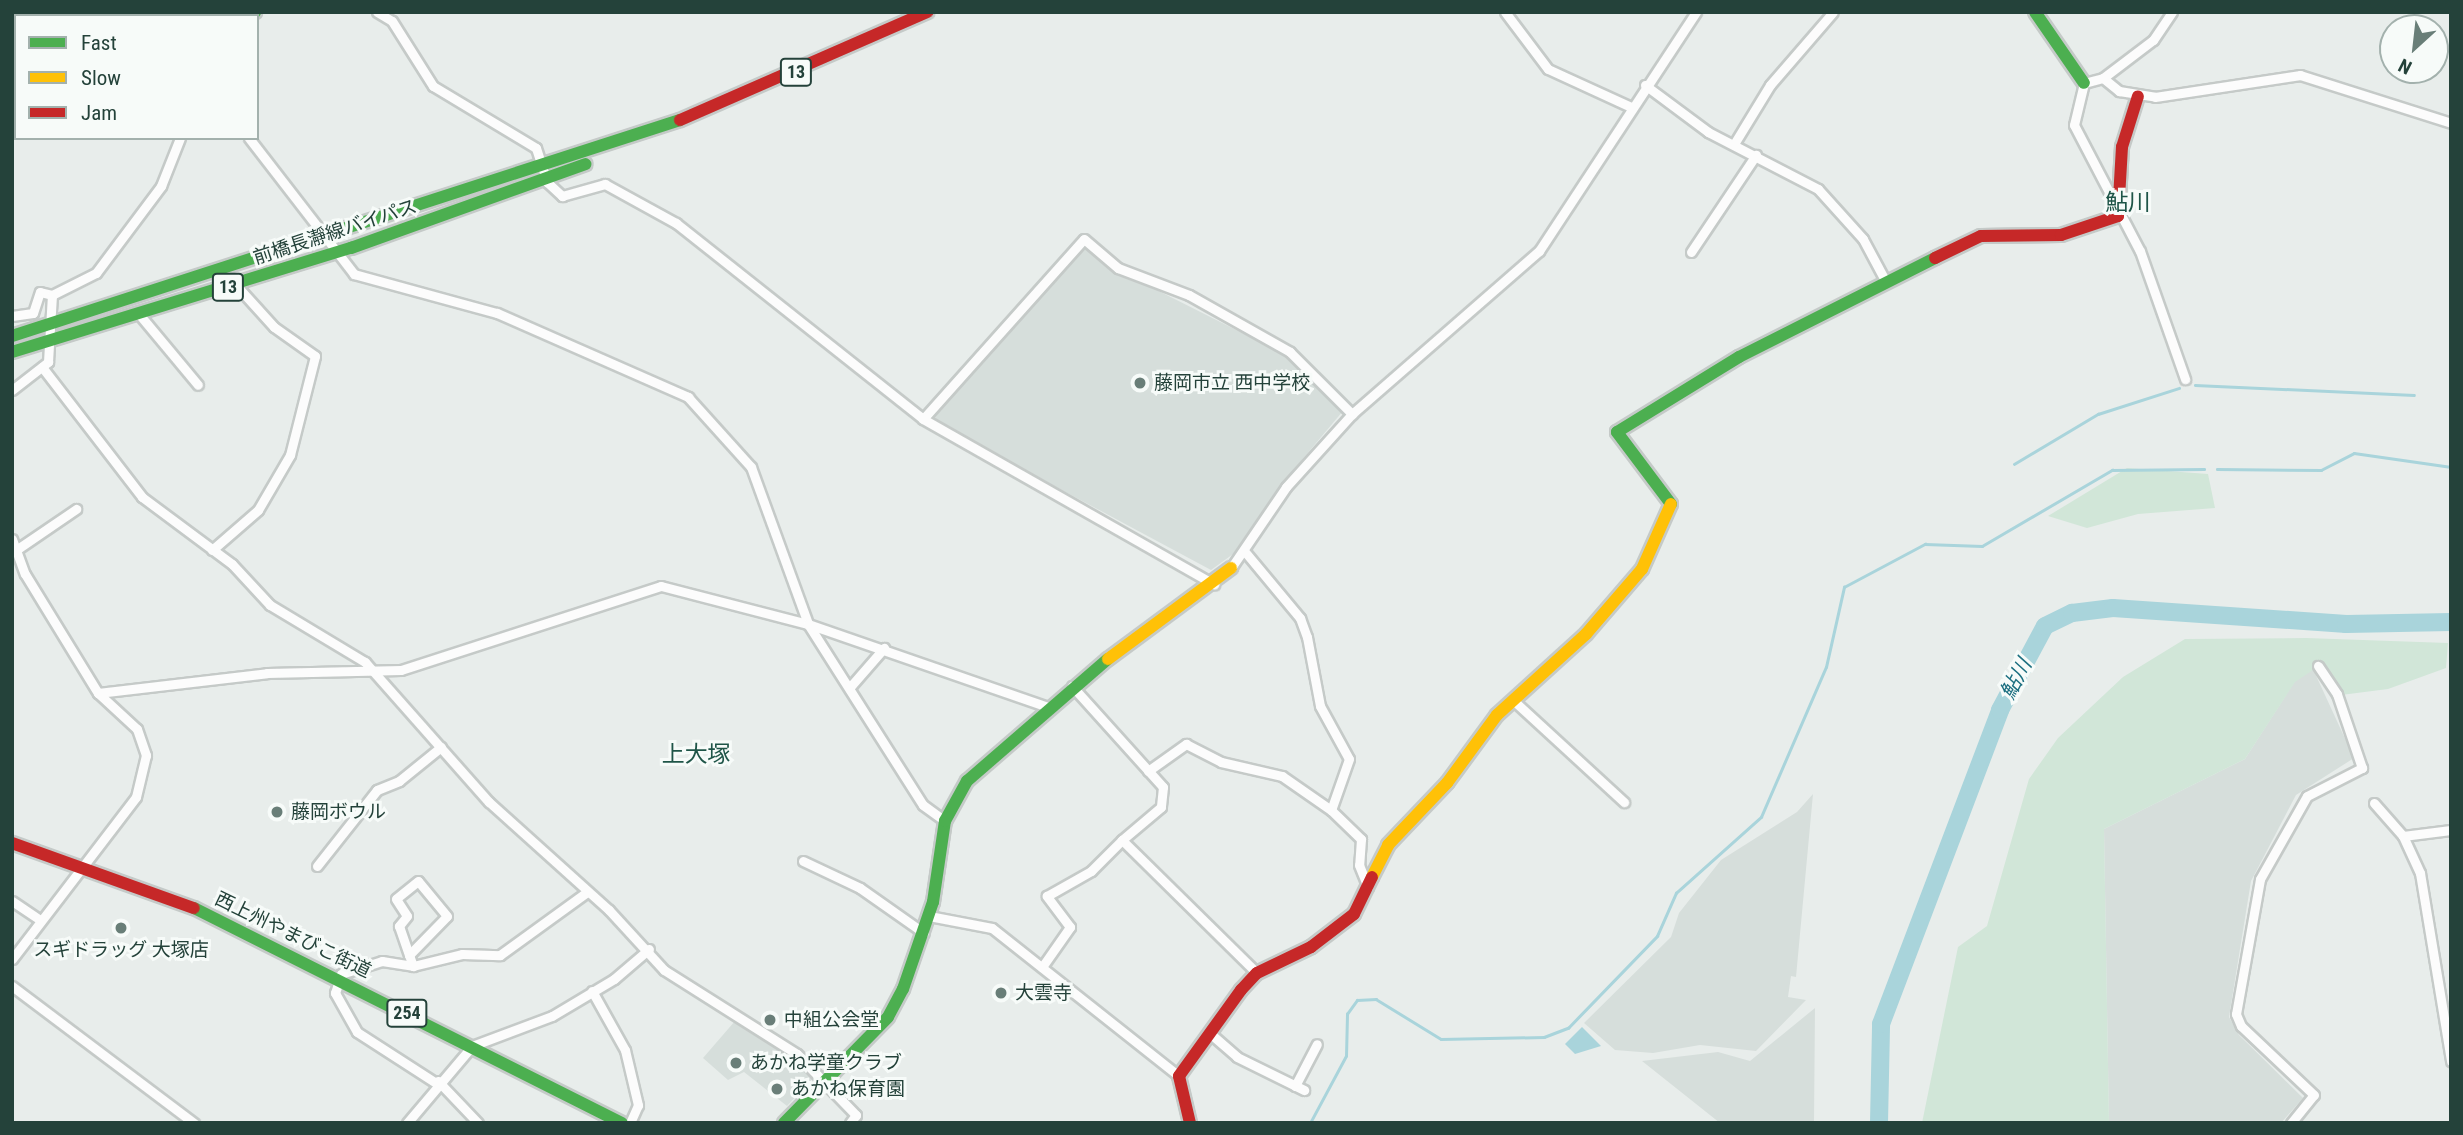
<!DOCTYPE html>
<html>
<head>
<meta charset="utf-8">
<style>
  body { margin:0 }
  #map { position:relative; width:2463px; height:1135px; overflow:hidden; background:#e8edeb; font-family:"Roboto Condensed","Noto Sans JP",sans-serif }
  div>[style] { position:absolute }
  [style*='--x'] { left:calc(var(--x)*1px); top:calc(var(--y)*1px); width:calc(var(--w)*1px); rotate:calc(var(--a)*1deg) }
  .built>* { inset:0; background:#d6dedb }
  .green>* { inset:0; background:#d1e6d8 }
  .water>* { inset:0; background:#a9d4db }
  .stream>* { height:2.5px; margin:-1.25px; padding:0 1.25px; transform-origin:1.25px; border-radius:1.25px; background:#a9d4db }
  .river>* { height:18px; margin:-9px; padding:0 9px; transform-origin:9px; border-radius:9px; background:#a9d4db }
  .roads { filter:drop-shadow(2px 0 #c5cac8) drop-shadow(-2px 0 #c5cac8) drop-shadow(0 2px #c5cac8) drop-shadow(0 -2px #c5cac8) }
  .street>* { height:9px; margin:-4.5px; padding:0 4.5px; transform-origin:4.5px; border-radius:4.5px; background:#fcfcfc }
  .fast>* { height:12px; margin:-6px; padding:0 6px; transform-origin:6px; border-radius:6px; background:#4caf50 }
  .slow>* { height:12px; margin:-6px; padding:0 6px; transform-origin:6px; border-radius:6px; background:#ffc107 }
  .jam>* { height:12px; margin:-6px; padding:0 6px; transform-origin:6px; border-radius:6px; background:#c62828 }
  .dots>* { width:19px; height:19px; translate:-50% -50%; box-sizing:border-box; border:4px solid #f7fbf9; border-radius:50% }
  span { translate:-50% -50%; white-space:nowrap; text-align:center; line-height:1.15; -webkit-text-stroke:6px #f7fbf9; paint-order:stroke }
  .shield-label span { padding:2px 5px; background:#f7fbf9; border:2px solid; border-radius:5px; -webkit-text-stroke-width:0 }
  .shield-label { font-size:18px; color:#24423a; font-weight:700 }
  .street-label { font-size:19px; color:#24423a }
  .poi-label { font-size:19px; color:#24423a }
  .left { translate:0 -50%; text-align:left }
  .water-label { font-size:21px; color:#1c6f80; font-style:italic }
  .quarter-label { font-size:23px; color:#1f5548 }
  .frame { position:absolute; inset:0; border:14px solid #24423a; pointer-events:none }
  .legend { position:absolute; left:14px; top:14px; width:245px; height:126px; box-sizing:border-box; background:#f7fbf9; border:2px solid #a3b1ad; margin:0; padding:9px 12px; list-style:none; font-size:21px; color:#24423a }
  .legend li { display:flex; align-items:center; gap:14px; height:35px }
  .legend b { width:35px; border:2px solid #a3b1ad }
  .north { position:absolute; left:2379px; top:14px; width:70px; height:70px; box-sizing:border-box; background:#f7fbf9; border:2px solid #a3b1ad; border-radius:50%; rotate:207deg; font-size:19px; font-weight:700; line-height:28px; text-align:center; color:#24423a }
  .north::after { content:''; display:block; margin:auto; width:24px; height:32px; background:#697e78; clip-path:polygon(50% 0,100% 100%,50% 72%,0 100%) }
</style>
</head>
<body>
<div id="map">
  <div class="built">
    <div style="clip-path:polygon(1085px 244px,1113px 268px,1288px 356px,1343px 411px,1290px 474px,1240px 549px,1211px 570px,937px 423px,935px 417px)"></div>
    <div style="clip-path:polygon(2313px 669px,2354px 758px,2296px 795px,2251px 881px,2229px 1017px,2239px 1035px,2303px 1098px,2281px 1123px,2109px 1123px,2104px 829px,2245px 759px,2295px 681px)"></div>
    <div style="clip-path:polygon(1813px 794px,1796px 977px,1791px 976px,1788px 997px,1806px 1000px,1756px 1051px,1700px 1045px,1653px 1053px,1615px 1050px,1584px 1023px,1671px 937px,1679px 913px,1721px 860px,1797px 812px)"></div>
    <div style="clip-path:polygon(1815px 1008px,1814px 1123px,1720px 1123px,1642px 1061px,1718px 1052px,1750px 1061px)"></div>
    <div style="clip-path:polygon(735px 1021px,793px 1055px,814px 1077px,787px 1106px,744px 1072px,728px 1080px,703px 1058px)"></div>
  </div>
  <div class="green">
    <div style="clip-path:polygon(2127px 468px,2208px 474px,2215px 508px,2138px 514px,2087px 528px,2048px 516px)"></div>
    <div style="clip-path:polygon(2306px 638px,2448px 643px,2446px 668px,2388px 689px,2341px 695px,2322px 664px,2295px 682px,2245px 759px,2104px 829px,2109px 1123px,1922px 1123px,1958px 947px,1987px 926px,2029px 779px,2058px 738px,2123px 677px,2185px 639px)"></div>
  </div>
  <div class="water">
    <div style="clip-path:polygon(1582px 1027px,1601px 1046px,1575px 1054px,1565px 1044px)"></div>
  </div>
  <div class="stream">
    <div style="--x:2195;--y:385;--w:219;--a:2.6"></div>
    <div style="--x:2014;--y:464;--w:98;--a:-30.8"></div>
    <div style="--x:2098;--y:414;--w:85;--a:-17.8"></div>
    <div style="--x:2217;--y:469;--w:104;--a:0.6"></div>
    <div style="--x:2321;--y:470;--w:37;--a:-27"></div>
    <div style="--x:2354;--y:453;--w:98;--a:8.2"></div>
    <div style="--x:1310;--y:1123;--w:76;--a:-61.8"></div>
    <div style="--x:1346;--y:1056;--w:42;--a:-88.6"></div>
    <div style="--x:1347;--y:1014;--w:17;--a:-54"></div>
    <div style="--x:1357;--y:1000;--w:19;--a:-3"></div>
    <div style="--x:1376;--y:999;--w:76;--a:31.6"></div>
    <div style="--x:1441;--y:1039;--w:103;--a:-1.1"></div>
    <div style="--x:1544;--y:1037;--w:26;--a:-21"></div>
    <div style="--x:1568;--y:1028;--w:128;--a:-45.9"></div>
    <div style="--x:1657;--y:936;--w:47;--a:-66.2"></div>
    <div style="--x:1676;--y:893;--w:114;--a:-41.8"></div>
    <div style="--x:1761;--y:817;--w:163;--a:-66.6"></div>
    <div style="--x:1826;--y:667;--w:82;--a:-77.3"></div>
    <div style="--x:1844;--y:587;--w:92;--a:-28"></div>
    <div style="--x:1925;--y:544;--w:57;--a:2"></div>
    <div style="--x:1982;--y:546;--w:151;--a:-30.3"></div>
    <div style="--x:2112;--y:470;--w:92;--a:-0.6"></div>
  </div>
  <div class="river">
    <div style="--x:1879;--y:1123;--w:99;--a:-88.8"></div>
    <div style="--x:1881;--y:1024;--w:336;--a:-69.2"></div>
    <div style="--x:2000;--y:710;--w:95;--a:-61.8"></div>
    <div style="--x:2045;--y:626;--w:30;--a:-26"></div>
    <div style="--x:2072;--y:613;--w:41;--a:-7"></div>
    <div style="--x:2113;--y:608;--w:234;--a:3.9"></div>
    <div style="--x:2346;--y:624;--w:105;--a:-1.1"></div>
  </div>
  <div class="roads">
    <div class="street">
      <div style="--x:191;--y:12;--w:4;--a:63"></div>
      <div style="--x:377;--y:12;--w:17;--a:31"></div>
      <div style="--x:392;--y:21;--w:77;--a:57.8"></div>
      <div style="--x:433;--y:86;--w:120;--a:31"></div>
      <div style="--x:536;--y:148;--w:36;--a:72"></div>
      <div style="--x:547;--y:182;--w:21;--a:43"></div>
      <div style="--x:562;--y:196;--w:45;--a:-15.6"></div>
      <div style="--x:605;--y:184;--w:81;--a:28.8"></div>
      <div style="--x:676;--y:223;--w:315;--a:38.4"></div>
      <div style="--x:923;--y:419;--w:335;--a:29.6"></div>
      <div style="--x:1505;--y:12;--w:71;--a:53"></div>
      <div style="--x:1548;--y:69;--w:91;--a:24.6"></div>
      <div style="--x:2172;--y:12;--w:34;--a:124"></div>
      <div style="--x:2153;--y:40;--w:63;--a:142.8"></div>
      <div style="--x:2103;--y:78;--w:20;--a:165"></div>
      <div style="--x:2084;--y:83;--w:43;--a:103.4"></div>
      <div style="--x:2074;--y:125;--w:142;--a:62.4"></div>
      <div style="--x:2140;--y:251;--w:136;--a:70.6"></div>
      <div style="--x:2103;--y:78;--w:21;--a:39"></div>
      <div style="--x:2119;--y:91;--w:36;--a:9"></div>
      <div style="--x:2155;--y:97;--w:147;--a:-8.6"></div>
      <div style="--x:2300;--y:75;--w:158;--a:17.6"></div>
      <div style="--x:1645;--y:85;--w:79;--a:36.7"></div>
      <div style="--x:1708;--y:132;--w:124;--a:27.4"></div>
      <div style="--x:1818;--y:189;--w:67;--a:48"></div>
      <div style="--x:1863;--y:239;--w:49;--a:61.9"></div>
      <div style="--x:249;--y:138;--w:172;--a:52.3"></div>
      <div style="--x:354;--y:274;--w:148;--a:15.3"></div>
      <div style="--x:497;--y:313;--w:209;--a:23.7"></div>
      <div style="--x:688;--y:397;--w:94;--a:48"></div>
      <div style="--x:751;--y:467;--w:167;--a:70"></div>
      <div style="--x:808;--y:624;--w:214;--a:57.6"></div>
      <div style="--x:923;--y:805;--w:27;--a:36"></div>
      <div style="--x:1734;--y:144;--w:69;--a:-58.6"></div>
      <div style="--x:1770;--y:85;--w:96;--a:-49.2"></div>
      <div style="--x:1691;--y:252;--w:117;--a:-56.2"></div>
      <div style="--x:139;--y:314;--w:92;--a:50.3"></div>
      <div style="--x:12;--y:316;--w:21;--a:-8"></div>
      <div style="--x:33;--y:313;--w:22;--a:-72"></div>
      <div style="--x:40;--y:292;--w:12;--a:14"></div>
      <div style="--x:42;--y:367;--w:164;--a:52.4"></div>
      <div style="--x:142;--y:497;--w:112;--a:36.7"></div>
      <div style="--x:232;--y:564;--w:56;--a:47.2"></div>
      <div style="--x:270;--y:605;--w:111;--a:31"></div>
      <div style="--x:365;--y:662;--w:187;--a:48.5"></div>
      <div style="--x:489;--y:802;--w:161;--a:42"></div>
      <div style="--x:609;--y:910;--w:81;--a:47.5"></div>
      <div style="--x:664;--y:970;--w:157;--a:32.3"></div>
      <div style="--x:797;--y:1054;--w:85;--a:46"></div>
      <div style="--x:856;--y:1115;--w:10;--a:127"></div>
      <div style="--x:12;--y:390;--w:46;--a:-37.9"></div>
      <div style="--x:48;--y:362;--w:67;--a:-86.6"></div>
      <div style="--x:52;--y:295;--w:49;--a:-26.6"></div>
      <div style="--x:96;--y:273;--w:109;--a:-53.2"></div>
      <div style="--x:161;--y:186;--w:52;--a:-68.4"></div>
      <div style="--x:923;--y:419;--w:241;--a:-48.2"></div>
      <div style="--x:1084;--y:239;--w:45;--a:40.5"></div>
      <div style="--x:1118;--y:268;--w:76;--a:20.8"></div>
      <div style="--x:1189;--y:295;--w:116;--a:29.4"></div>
      <div style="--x:1290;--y:352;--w:88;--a:45"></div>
      <div style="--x:12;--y:539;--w:37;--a:70"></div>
      <div style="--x:25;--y:574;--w:140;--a:58.5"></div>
      <div style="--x:98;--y:693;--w:53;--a:42.7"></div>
      <div style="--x:137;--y:729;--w:28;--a:71"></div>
      <div style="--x:146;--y:755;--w:43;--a:103.4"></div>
      <div style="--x:136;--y:797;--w:204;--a:127.4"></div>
      <div style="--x:16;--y:550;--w:73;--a:-34.3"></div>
      <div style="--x:212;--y:550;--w:61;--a:-41"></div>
      <div style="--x:258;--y:510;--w:64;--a:-59.8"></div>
      <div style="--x:290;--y:455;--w:102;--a:-75.8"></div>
      <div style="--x:315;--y:356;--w:50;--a:-144.7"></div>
      <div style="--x:274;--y:327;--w:57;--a:-132.1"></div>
      <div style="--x:1246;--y:553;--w:85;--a:50.3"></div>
      <div style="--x:1300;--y:618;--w:20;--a:70"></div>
      <div style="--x:1307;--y:637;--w:70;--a:79.3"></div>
      <div style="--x:1320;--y:706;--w:60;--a:61.3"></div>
      <div style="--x:1349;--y:759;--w:54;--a:109.4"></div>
      <div style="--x:1331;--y:810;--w:42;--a:44"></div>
      <div style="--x:1361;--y:839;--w:26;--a:94"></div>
      <div style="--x:1359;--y:865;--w:24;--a:68"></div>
      <div style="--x:1231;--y:568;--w:98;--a:-55.8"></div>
      <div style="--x:1286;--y:487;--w:98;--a:-47.9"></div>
      <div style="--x:1352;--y:414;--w:248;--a:-41.1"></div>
      <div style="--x:1539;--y:251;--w:286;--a:-56.7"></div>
      <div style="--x:1072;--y:686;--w:136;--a:48"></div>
      <div style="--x:1163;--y:787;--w:20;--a:96"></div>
      <div style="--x:1161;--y:807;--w:51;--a:139.8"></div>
      <div style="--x:1122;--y:840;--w:190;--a:44.6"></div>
      <div style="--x:850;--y:687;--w:52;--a:-48.9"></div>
      <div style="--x:98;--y:693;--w:170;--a:-6.7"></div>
      <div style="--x:267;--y:673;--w:134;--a:-1.3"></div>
      <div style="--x:401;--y:670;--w:273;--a:-17.9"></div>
      <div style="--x:661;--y:586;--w:152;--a:14.5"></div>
      <div style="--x:808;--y:624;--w:254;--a:19.1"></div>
      <div style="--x:1513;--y:700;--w:151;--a:42.6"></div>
      <div style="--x:1148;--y:771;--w:47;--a:-35.4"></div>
      <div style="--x:1186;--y:744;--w:39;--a:27"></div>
      <div style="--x:1221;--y:762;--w:63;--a:12.9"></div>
      <div style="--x:1282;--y:776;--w:60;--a:34.8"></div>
      <div style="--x:2374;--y:803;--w:44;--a:48.7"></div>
      <div style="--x:2403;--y:836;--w:41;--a:65.3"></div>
      <div style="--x:2420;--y:873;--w:191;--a:80.6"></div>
      <div style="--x:2403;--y:836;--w:48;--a:-7.1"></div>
      <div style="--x:803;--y:861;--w:63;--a:25.3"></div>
      <div style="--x:860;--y:888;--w:78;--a:35.1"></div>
      <div style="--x:317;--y:866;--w:97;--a:-51.7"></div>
      <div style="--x:377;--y:790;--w:24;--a:-22"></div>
      <div style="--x:399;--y:781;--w:54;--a:-39"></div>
      <div style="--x:12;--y:901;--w:32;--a:34"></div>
      <div style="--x:929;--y:916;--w:64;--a:10.8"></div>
      <div style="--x:992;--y:928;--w:238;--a:38.4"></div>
      <div style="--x:409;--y:955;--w:54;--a:-45.7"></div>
      <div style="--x:447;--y:916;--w:45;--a:-129.6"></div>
      <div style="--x:418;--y:881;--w:28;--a:141"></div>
      <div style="--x:396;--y:899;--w:20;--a:57"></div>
      <div style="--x:407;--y:916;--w:13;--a:129"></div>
      <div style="--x:399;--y:926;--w:31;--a:71"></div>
      <div style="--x:409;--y:955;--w:12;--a:70"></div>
      <div style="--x:1042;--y:967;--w:49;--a:-55"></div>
      <div style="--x:1070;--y:927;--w:39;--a:-127"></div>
      <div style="--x:1047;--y:896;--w:51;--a:-29.6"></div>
      <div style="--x:1091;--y:871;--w:44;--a:-45"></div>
      <div style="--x:12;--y:986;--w:228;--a:37"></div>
      <div style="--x:592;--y:991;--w:68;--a:60.8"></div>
      <div style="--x:625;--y:1050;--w:57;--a:76.7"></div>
      <div style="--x:638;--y:1105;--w:20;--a:114"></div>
      <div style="--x:1212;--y:1035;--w:33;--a:41"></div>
      <div style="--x:1237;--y:1057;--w:75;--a:26.2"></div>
      <div style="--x:438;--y:1081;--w:58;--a:46.4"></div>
      <div style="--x:436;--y:1083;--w:94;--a:-147.2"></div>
      <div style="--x:357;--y:1032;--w:45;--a:-119.4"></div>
      <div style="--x:335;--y:993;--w:20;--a:-72"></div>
      <div style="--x:341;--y:974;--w:43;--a:-17.6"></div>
      <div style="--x:382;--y:961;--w:31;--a:9"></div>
      <div style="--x:413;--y:966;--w:50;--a:-13.8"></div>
      <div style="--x:462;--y:954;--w:38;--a:2"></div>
      <div style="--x:500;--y:955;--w:107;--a:-35.9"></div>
      <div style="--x:1295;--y:1086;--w:47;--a:-62.4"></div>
      <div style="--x:407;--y:1123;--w:101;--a:-49.8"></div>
      <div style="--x:472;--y:1046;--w:85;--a:-20.6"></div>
      <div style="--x:552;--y:1016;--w:72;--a:-30.8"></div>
      <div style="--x:614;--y:979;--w:46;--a:-40.6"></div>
      <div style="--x:2291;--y:1123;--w:36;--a:-51"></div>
      <div style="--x:2314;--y:1095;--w:100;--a:-136.6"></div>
      <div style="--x:2241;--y:1026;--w:13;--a:-113"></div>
      <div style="--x:2236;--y:1014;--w:137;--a:-79.9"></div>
      <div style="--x:2260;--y:879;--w:95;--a:-60.5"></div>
      <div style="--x:2307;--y:796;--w:62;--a:-27"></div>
      <div style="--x:2362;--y:768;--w:78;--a:-108.7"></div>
      <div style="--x:2337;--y:694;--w:34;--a:-124"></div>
    </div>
    <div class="fast">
      <div style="--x:2035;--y:12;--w:86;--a:55.4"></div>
      <div style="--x:245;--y:16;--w:11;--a:-22"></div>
      <div style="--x:12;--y:115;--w:4;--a:-27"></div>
      <div style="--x:12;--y:336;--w:702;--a:-17.92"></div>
      <div style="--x:12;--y:352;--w:355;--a:-17.1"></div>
      <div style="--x:351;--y:248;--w:249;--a:-19.7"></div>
      <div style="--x:1671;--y:504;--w:90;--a:-126.9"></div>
      <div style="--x:1617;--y:432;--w:143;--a:-31.6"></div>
      <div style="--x:1739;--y:357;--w:220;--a:-26.8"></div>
      <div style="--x:194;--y:908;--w:479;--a:26.7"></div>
      <div style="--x:784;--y:1123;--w:148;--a:-45.5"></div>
      <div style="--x:888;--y:1017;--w:32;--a:-62"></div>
      <div style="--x:903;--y:989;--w:92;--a:-71"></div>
      <div style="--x:933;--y:902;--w:82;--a:-81.6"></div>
      <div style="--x:945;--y:821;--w:46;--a:-61.2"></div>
      <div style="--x:967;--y:781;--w:186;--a:-40.9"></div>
    </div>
    <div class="slow">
      <div style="--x:1108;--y:659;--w:153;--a:-36.5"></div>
      <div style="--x:1372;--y:877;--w:36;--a:-63"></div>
      <div style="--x:1388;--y:845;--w:86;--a:-46.4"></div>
      <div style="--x:1447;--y:783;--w:84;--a:-53.7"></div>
      <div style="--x:1497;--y:715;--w:120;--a:-42.3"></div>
      <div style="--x:1586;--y:634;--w:86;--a:-49.3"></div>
      <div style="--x:1642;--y:569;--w:71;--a:-66"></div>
    </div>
    <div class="jam">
      <div style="--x:680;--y:120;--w:270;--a:-23.6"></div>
      <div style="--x:1935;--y:258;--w:51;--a:-25.6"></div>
      <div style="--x:1981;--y:236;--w:80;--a:-0.7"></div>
      <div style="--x:2061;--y:235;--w:60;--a:-18.4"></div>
      <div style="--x:2118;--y:216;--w:69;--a:-86.7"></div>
      <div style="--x:2122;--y:147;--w:53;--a:-72.6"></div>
      <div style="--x:12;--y:843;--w:193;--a:19.7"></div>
      <div style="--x:1190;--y:1123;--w:48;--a:-103.2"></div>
      <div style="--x:1179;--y:1076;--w:106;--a:-54.2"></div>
      <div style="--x:1241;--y:990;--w:23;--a:-47"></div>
      <div style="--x:1257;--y:973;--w:60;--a:-25.7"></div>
      <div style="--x:1311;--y:947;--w:54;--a:-37.5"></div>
      <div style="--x:1354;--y:914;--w:41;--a:-64.1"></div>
    </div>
  </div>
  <div class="dots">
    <div style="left:1140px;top:383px;background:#697e78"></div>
    <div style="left:277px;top:812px;background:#697e78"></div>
    <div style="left:121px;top:928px;background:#697e78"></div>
    <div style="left:1001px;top:993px;background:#697e78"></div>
    <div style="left:770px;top:1020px;background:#697e78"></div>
    <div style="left:736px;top:1063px;background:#697e78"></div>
    <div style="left:777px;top:1089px;background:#697e78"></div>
  </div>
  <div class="shield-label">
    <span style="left:796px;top:72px">13</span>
    <span style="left:228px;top:287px">13</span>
    <span style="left:407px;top:1013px">254</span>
  </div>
  <div class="street-label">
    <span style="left:335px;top:232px;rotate:-18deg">前橋長瀞線バイパス</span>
    <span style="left:293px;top:935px;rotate:26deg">西上州やまびこ街道</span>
  </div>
  <div class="poi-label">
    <span class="left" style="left:1154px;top:383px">藤岡市立 西中学校</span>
    <span class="left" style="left:291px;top:812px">藤岡ボウル</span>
    <span style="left:121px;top:950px">スギドラッグ 大塚店</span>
    <span class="left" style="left:1015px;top:993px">大雲寺</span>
    <span class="left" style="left:784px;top:1020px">中組公会堂</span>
    <span class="left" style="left:750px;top:1063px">あかね学童クラブ</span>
    <span class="left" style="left:791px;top:1089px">あかね保育園</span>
  </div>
  <div class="water-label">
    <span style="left:2016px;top:679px;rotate:-62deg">鮎川</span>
  </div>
  <div class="quarter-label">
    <span style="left:2128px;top:203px">鮎川</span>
    <span style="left:696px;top:755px">上大塚</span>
  </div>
  <div class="frame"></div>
  <ul class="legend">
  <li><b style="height:9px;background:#4caf50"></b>Fast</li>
  <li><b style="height:9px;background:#ffc107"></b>Slow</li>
  <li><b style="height:9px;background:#c62828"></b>Jam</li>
  </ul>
  <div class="north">N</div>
</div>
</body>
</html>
